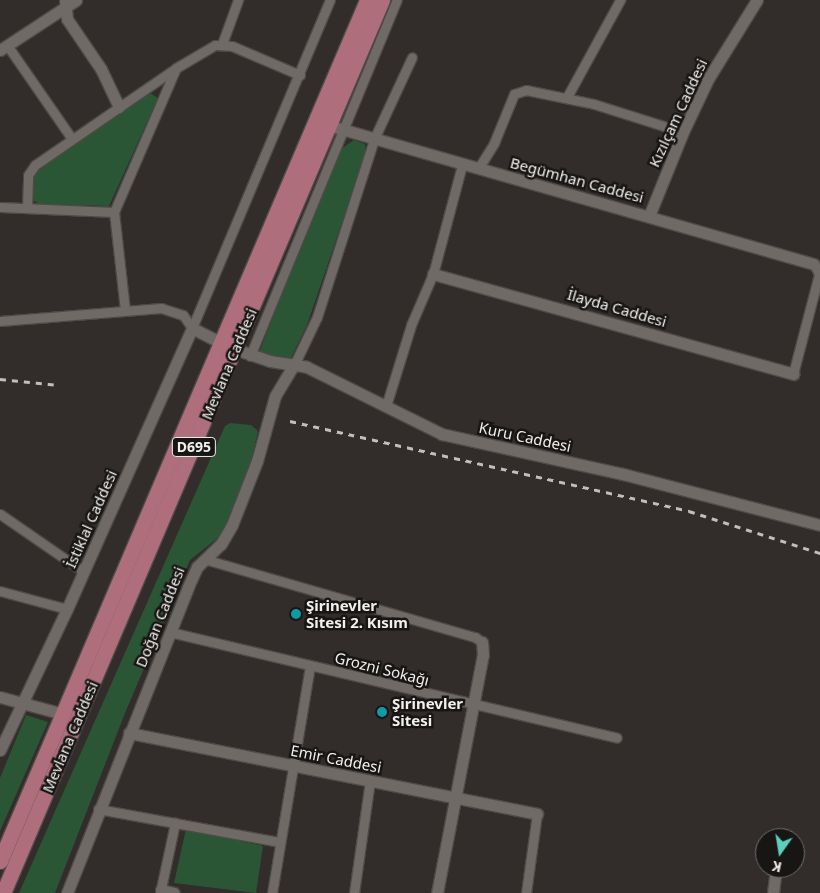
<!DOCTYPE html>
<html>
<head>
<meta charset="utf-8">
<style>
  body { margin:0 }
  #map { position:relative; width:820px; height:893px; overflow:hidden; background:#322d2a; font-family:"Noto Sans",sans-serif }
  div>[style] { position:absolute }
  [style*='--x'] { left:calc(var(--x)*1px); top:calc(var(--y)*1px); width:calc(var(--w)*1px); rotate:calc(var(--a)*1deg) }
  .green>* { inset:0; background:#2b5636 }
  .roads { filter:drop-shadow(1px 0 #4e4a47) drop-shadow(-1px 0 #4e4a47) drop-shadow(0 1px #4e4a47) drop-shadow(0 -1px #4e4a47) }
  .minor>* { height:9px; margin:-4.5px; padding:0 4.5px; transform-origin:4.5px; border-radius:4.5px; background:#706a66 }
  .tertiary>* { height:11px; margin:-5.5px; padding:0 5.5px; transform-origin:5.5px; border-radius:5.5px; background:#706a66 }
  .primary>* { height:15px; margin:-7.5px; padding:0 7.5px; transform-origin:7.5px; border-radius:7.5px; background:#ae6e7c }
  .rail>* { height:2.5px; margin-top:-1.25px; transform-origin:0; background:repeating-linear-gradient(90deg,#c1bebb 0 6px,transparent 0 12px) }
  .dots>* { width:14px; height:14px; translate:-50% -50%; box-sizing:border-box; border:2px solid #181614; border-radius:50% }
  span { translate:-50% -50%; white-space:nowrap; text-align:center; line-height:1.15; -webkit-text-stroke:5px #181614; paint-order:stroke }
  .shield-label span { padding:1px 4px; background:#181614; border:1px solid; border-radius:4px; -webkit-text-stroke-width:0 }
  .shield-label { font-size:14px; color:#f2efed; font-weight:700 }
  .street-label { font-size:15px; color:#f2efed }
  .poi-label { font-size:15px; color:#f2efed; font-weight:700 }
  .left { translate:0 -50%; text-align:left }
  .north { position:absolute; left:755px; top:828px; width:50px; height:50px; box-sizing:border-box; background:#181614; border:1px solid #6f6d6b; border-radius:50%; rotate:193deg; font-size:14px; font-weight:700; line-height:20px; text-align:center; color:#f2efed }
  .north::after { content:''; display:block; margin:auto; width:18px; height:22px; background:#5bcebc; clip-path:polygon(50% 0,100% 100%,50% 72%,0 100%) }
</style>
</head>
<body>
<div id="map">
  <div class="green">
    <div style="clip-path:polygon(150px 93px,158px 98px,109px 206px,40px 204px,34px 201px,31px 186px,36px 170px)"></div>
    <div style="clip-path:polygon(354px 140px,365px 144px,366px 152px,307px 325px,291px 358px,259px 353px,328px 174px,341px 149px)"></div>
    <div style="clip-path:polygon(230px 423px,251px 425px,258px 431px,250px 467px,231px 514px,219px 537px,190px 560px,125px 713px,55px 893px,19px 893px,225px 426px)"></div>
    <div style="clip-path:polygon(26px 715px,48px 722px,0 831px,0 778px)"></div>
    <div style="clip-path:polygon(186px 829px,263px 846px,256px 893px,174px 883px)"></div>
  </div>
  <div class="roads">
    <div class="minor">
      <div style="--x:222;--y:44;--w:47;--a:-70"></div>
      <div style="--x:7;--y:45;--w:114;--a:55.3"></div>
      <div style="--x:567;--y:97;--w:111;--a:-61.3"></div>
      <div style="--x:478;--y:169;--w:31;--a:-58"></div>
      <div style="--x:494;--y:143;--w:53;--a:-67.8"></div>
      <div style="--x:514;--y:94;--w:13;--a:-18"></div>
      <div style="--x:526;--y:90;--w:69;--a:11.6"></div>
      <div style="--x:594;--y:104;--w:93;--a:17.5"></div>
      <div style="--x:0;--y:207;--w:114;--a:2.5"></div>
      <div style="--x:27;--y:208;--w:33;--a:-88"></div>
      <div style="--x:28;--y:175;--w:12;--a:-55"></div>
      <div style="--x:35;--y:165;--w:171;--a:-34.5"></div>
      <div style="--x:176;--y:68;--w:45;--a:-30.5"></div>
      <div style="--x:215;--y:45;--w:17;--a:3"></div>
      <div style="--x:232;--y:46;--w:74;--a:23.1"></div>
      <div style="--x:125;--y:310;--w:99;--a:-96.4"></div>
      <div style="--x:114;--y:212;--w:157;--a:-66.7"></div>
      <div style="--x:0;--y:321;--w:162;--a:-4.6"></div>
      <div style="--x:161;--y:308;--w:23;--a:18"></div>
      <div style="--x:183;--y:315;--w:16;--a:55"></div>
      <div style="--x:192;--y:328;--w:356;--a:-67.2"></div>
      <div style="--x:250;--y:356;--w:385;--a:-67.6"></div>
      <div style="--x:295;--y:363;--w:51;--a:-64.4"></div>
      <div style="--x:317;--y:317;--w:187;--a:-72.2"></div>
      <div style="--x:374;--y:139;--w:90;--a:-65.1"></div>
      <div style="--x:793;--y:374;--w:103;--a:-75.4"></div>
      <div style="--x:819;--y:274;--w:11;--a:-117"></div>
      <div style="--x:386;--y:406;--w:85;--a:-72.8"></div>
      <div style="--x:411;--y:325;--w:56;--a:-66.7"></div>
      <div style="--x:433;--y:274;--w:113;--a:-75.1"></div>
      <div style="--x:0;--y:514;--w:102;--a:34.6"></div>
      <div style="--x:204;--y:559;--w:282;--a:16.1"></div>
      <div style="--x:475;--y:637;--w:9;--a:36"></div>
      <div style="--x:0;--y:591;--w:69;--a:15"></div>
      <div style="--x:170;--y:632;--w:459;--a:13.3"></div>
      <div style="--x:98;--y:809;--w:185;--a:10.3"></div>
      <div style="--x:160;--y:893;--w:72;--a:-77.9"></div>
      <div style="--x:272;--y:893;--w:230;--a:-80.5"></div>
      <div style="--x:354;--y:893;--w:113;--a:-81.9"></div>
      <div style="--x:526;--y:893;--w:80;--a:-82.1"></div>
    </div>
    <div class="tertiary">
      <div style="--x:65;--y:0;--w:19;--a:84"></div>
      <div style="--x:67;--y:19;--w:60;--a:55.8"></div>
      <div style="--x:101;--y:69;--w:42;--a:64.7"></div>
      <div style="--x:0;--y:50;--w:91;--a:-33.3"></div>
      <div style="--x:331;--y:126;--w:502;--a:15.95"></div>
      <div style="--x:649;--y:216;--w:91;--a:-68"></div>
      <div style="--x:683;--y:132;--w:59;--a:-64.7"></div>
      <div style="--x:708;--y:79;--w:93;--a:-58.2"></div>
      <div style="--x:433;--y:274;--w:374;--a:15.5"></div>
      <div style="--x:235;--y:349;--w:37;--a:19"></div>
      <div style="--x:270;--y:361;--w:37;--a:9"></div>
      <div style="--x:307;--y:367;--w:151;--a:26.4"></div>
      <div style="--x:442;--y:434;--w:185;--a:12.5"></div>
      <div style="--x:623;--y:474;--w:203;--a:14.5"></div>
      <div style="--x:0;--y:697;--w:65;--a:15.1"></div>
      <div style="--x:129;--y:733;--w:416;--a:11.2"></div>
      <div style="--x:0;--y:750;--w:156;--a:-64.6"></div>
      <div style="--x:67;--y:609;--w:308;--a:-66"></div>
      <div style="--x:192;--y:328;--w:33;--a:27"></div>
      <div style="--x:161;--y:890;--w:13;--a:13"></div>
      <div style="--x:67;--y:893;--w:329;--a:-68.4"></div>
      <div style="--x:188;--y:587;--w:22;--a:-66"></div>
      <div style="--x:197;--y:567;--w:33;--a:-44"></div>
      <div style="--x:221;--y:544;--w:22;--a:-60"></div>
      <div style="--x:232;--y:525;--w:69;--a:-68.7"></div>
      <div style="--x:257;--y:461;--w:67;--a:-74.5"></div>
      <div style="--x:275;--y:396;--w:39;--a:-59"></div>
      <div style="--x:437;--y:893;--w:242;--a:-79.1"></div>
      <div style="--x:483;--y:655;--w:13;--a:-94"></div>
      <div style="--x:773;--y:893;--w:25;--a:-83"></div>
    </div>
    <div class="primary">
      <div style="--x:0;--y:861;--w:936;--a:-66.91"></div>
      <div style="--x:3;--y:893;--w:970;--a:-67"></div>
    </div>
  </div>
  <div class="rail">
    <div style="--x:0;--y:379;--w:59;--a:5.8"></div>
    <div style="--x:290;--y:421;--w:409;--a:12.7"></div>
    <div style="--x:689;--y:511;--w:138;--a:17.8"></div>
  </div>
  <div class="dots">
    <div style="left:296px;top:614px;background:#0f9aa8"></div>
    <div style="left:382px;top:712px;background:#0f9aa8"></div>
  </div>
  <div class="shield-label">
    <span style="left:194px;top:447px">D695</span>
  </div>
  <div class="street-label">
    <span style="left:678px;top:113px;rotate:-65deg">Kızılçam Caddesi</span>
    <span style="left:577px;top:180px;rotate:15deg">Begümhan Caddesi</span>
    <span style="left:617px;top:308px;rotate:16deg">İlayda Caddesi</span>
    <span style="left:229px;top:364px;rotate:-67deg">Mevlana Caddesi</span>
    <span style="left:525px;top:437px;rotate:12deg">Kuru Caddesi</span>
    <span style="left:91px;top:519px;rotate:-66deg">İstiklal Caddesi</span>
    <span style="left:160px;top:617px;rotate:-68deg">Doğan Caddesi</span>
    <span style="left:382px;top:669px;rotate:14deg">Grozni Sokağı</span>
    <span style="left:70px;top:737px;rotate:-67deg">Mevlana Caddesi</span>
    <span style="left:336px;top:759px;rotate:11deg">Emir Caddesi</span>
  </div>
  <div class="poi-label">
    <span class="left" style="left:306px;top:614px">Şirinevler<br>Sitesi 2. Kısım</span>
    <span class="left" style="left:392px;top:712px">Şirinevler<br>Sitesi</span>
  </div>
  <div class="north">K</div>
</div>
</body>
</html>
